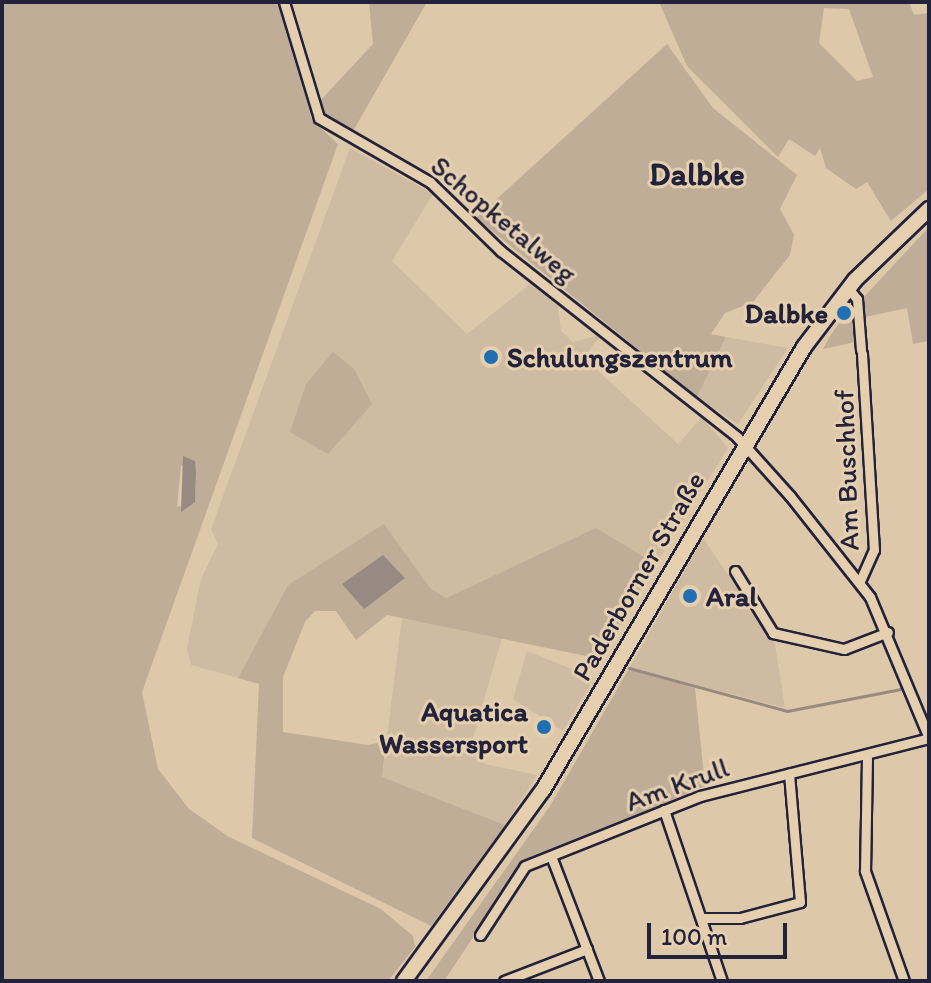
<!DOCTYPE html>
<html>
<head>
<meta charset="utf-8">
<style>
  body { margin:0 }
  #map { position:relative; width:931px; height:983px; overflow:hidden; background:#dec8aa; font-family:Itim,sans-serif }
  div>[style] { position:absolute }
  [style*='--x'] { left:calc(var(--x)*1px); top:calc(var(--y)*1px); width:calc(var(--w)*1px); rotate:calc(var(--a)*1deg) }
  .built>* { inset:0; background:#cfbba1 }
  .green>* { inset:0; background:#bfad98 }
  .water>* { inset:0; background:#988a82 }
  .stream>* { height:3px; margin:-1.5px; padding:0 1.5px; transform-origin:1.5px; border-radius:1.5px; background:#988a82 }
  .roads { filter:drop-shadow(2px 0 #22223b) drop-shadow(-2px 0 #22223b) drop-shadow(0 2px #22223b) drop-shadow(0 -2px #22223b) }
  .street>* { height:9px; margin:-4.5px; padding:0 4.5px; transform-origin:4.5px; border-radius:4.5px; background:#e6cfaf }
  .secondary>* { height:14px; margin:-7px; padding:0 7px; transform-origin:7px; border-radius:7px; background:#e6cfaf }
  .dots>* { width:22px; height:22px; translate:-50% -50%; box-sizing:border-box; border:4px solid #e6cfaf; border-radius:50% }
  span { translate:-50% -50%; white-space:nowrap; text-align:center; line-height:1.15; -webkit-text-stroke:6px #e6cfaf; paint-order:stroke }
  .street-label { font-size:28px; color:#22223b }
  .poi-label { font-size:28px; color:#22223b; font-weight:700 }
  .right { translate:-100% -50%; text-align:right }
  .left { translate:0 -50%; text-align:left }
  .quarter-label { font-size:32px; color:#22223b; font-weight:700 }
  .frame { position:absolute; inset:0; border:4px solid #22223b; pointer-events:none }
  .scale { position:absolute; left:647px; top:923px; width:140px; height:36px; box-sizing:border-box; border:4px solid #22223b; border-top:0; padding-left:10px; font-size:24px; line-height:28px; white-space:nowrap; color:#22223b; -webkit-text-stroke:6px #e6cfaf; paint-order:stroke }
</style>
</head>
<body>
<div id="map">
  <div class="built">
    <div style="clip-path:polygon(350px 148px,433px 194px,392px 261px,467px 334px,530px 284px,558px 306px,561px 331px,573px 342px,601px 335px,584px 358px,678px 444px,702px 417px,728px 448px,656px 564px,596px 529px,446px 598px,430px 588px,384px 525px,288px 585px,238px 678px,191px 665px,187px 649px,201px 579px,218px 544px,211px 529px)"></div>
    <div style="clip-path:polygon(726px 337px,788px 348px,738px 424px,697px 397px)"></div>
    <div style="clip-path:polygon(703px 538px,775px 644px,785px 708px,630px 667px)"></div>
    <div style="clip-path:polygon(402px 617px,502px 638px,469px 751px,485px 764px,537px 775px,505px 825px,382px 777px)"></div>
    <div style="clip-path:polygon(527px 651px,594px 678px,563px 731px,513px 699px)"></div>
  </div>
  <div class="green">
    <div style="clip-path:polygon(evenodd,2px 2px,279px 2px,312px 120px,338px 144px,142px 692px,158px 769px,189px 809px,229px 837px,381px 909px,413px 936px,415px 947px,388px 981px,2px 981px,2px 2px,181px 465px,196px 474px,195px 502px,177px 507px,181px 465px)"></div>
    <div style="clip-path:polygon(369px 2px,427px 2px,353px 131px,320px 113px,318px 103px,373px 44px)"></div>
    <div style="clip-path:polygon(evenodd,659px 2px,909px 2px,914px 15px,929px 13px,929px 189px,891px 221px,867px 182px,856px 189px,826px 168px,820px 148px,815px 156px,789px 139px,778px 157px,687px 66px,659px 2px,824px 8px,849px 9px,873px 77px,857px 81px,819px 43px,824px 8px)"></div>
    <div style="clip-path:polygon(667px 44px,713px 108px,797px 175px,780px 209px,794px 235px,790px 255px,753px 302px,725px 313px,711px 334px,726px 337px,697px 397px,476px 218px)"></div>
    <div style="clip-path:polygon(929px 227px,929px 341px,913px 344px,907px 308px,865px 317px,863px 298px)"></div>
    <div style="clip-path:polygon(850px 308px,855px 342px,823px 349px,830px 336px)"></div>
    <div style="clip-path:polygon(333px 352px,354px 369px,372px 404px,328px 454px,290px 432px,306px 384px)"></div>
    <div style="clip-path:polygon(384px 524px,430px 588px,446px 598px,596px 528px,656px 564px,601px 659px,387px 615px,356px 640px,336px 611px,315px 611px,305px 622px,283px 677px,283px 732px,368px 745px,386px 741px,382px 777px,505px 825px,431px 926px,252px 838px,259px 684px,238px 678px,288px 585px)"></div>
    <div style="clip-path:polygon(630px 667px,695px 688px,705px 786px,523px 862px,444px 981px,426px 981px,550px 806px)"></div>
  </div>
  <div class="water">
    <div style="clip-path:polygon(183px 456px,195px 461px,196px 474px,195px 502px,181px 512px)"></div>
    <div style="clip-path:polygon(383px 555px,405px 578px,364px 609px,342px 584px)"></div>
  </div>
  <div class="stream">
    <div style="--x:629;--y:668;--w:164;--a:15.2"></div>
    <div style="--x:787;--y:711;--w:116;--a:-10.9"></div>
  </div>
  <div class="roads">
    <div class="street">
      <div style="--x:284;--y:2;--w:121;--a:73.2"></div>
      <div style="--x:319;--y:118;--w:128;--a:30"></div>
      <div style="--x:430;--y:182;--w:99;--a:44.2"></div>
      <div style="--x:501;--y:251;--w:300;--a:38.2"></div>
      <div style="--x:737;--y:437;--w:79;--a:48.1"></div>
      <div style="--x:790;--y:496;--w:129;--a:51.6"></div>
      <div style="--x:870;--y:597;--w:153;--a:67.3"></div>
      <div style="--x:848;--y:288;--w:14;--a:51"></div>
      <div style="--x:857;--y:299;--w:51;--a:85.5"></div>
      <div style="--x:735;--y:571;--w:73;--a:58.5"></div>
      <div style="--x:773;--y:633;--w:73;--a:12.7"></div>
      <div style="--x:844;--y:649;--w:47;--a:-21.1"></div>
      <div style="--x:860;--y:581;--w:34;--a:-66"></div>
      <div style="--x:874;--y:550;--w:197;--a:-93.5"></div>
      <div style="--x:867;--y:758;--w:113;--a:91"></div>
      <div style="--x:865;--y:871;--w:117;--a:70.5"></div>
      <div style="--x:664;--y:810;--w:181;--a:71.3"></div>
      <div style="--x:551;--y:856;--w:134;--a:69"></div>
      <div style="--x:704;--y:918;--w:36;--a:0"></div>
      <div style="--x:740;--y:918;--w:62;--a:-14.9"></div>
      <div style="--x:800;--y:902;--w:129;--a:-94.9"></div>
      <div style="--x:480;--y:935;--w:82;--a:-56.9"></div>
      <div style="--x:525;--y:866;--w:188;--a:-21.8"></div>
      <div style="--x:700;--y:796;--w:236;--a:-14.2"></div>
      <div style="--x:504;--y:981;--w:89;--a:-21.1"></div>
    </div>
    <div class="secondary">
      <div style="--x:404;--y:981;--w:236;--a:-54"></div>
      <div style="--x:543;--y:790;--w:514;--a:-59.49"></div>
      <div style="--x:804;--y:347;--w:84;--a:-52.7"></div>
      <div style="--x:855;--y:280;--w:103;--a:-43.8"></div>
    </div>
  </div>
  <div class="dots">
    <div style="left:844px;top:313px;background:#1f6fb2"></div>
    <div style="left:491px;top:357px;background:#1f6fb2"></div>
    <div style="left:690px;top:596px;background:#1f6fb2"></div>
    <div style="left:544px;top:727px;background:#1f6fb2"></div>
  </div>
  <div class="street-label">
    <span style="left:504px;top:219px;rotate:40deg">Schopketalweg</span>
    <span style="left:846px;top:470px;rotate:-92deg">Am Buschhof</span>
    <span style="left:638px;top:576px;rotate:-60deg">Paderborner Straße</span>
    <span style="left:677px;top:784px;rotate:-20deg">Am Krull</span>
  </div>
  <div class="poi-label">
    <span class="right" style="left:828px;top:313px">Dalbke</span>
    <span class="left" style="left:507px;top:357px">Schulungszentrum</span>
    <span class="left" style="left:706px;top:596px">Aral</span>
    <span class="right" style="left:528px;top:727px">Aquatica<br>Wassersport</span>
  </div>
  <div class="quarter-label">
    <span style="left:697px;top:174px">Dalbke</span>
  </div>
  <div class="frame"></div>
  <div class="scale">100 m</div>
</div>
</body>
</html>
